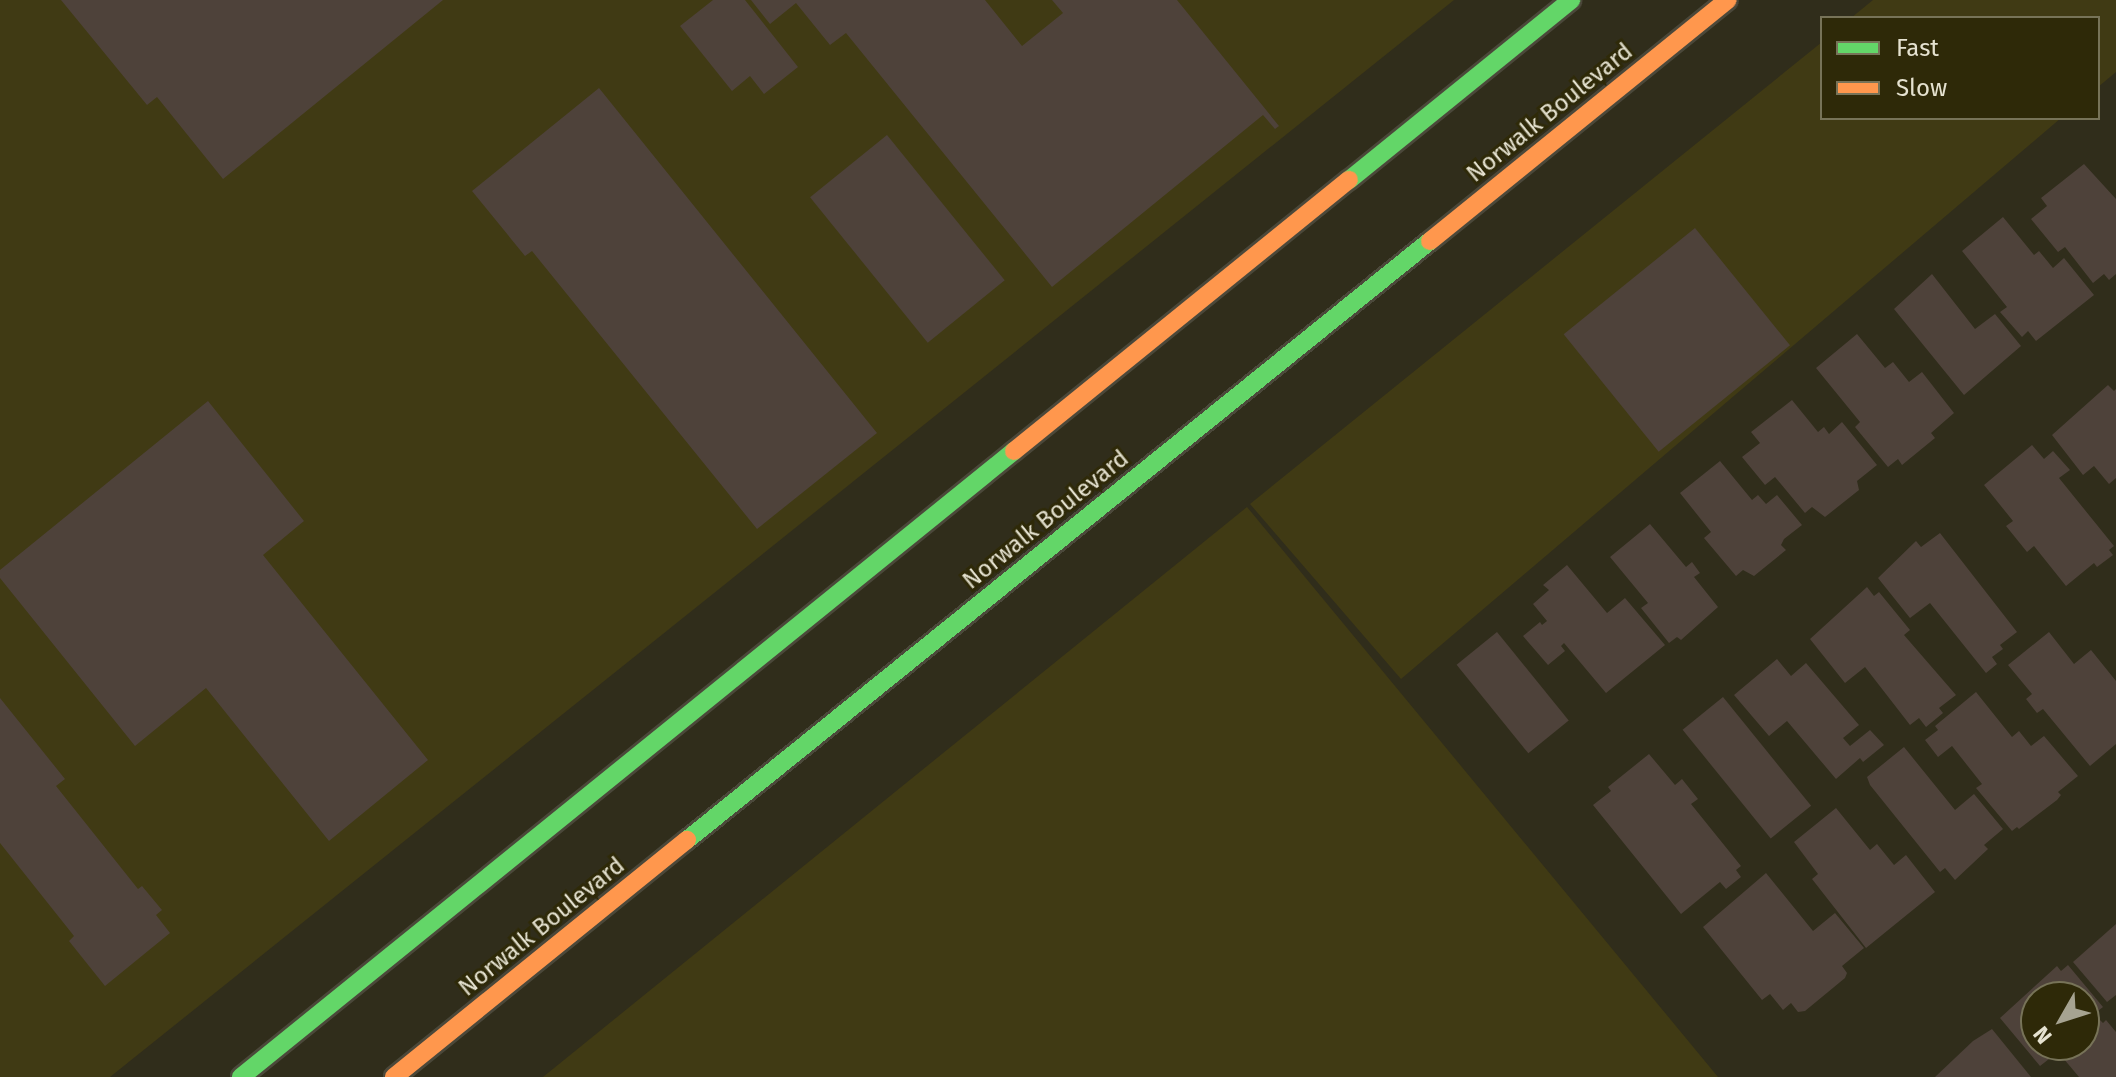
<!DOCTYPE html>
<html>
<head>
<meta charset="utf-8">
<style>
  body { margin:0 }
  #map { position:relative; width:2116px; height:1077px; overflow:hidden; background:#302d1b; font-family:"Fira Sans",sans-serif }
  div>[style] { position:absolute }
  [style*='--x'] { left:calc(var(--x)*1px); top:calc(var(--y)*1px); width:calc(var(--w)*1px); rotate:calc(var(--a)*1deg) }
  .built>* { inset:0; background:#403a14 }
  .building>* { inset:0; background:#4e423a; transform-origin:0 0 }
  .roads { filter:drop-shadow(2px 0 #4b483a) drop-shadow(-2px 0 #4b483a) drop-shadow(0 2px #4b483a) drop-shadow(0 -2px #4b483a) }
  .fast>* { height:18px; margin:-9px; padding:0 9px; transform-origin:9px; border-radius:9px; background:#63d668 }
  .slow>* { height:18px; margin:-9px; padding:0 9px; transform-origin:9px; border-radius:9px; background:#ff974d }
  span { translate:-50% -50%; white-space:nowrap; text-align:center; line-height:1.15; -webkit-text-stroke:6px #2e2908; paint-order:stroke }
  .street-label { font-size:24px; color:#e5e2d0 }
  .legend { position:absolute; left:1820px; top:16px; width:280px; height:104px; box-sizing:border-box; background:#2e2908; border:2px solid #777358; margin:0; padding:10px 14px; list-style:none; font-size:24px; color:#e5e2d0 }
  .legend li { display:flex; align-items:center; gap:16px; height:40px }
  .legend b { width:40px; border:2px solid #777358 }
  .north { position:absolute; left:2020px; top:981px; width:80px; height:80px; box-sizing:border-box; background:#2e2908; border:2px solid #777358; border-radius:50%; rotate:231deg; font-size:22px; font-weight:700; line-height:32px; text-align:center; color:#e5e2d0 }
  .north::after { content:''; display:block; margin:auto; width:28px; height:36px; background:#a6a391; clip-path:polygon(50% 0,100% 100%,50% 72%,0 100%) }
</style>
</head>
<body>
<div id="map">
  <div class="built">
    <div style="clip-path:polygon(0 0,1454px 0,110px 1077px,0 1077px)"></div>
    <div style="clip-path:polygon(1873px 0,2116px 0,2116px 72px,2098px 87px,2098px 18px,1851px 18px)"></div>
    <div style="clip-path:polygon(1822px 42px,1822px 118px,2061px 118px,1401px 679px,1250px 504px)"></div>
    <div style="clip-path:polygon(1247px 507px,1718px 1077px,543px 1077px)"></div>
  </div>
  <div class="building">
    <div style="clip-path:polygon(61px 0,443px 0,223px 179px,157px 97px,147px 105px)"></div>
    <div style="clip-path:polygon(713px 0,745px 0,798px 67px,764px 94px,750px 76px,732px 91px,680px 26px)"></div>
    <div style="clip-path:polygon(751px 0,985px 0,1022px 46px,1063px 13px,1052px 0,1177px 0,1279px 126px,1275px 129px,1263px 115px,1052px 287px,846px 33px,830px 45px,796px 3px,770px 24px)"></div>
    <div style="clip-path:polygon(599px 88px,877px 433px,757px 529px,532px 251px,525px 256px,472px 191px)"></div>
    <div style="left:887px;top:135px;width:187px;height:99px;rotate:51deg"></div>
    <div style="clip-path:polygon(2084px 164px,2116px 199px,2116px 274px,2109px 280px,2104px 274px,2093px 283px,2065px 247px,2058px 252px,2031px 219px,2047px 206px,2041px 198px)"></div>
    <div style="clip-path:polygon(2003px 217px,2034px 255px,2039px 251px,2053px 268px,2064px 258px,2094px 295px,2036px 341px,2028px 331px,2022px 337px,2000px 312px,2007px 307px,1962px 251px)"></div>
    <div style="left:1695px;top:228px;width:151px;height:169px;rotate:51deg"></div>
    <div style="clip-path:polygon(1932px 274px,1975px 329px,1995px 314px,2021px 346px,1964px 395px,1894px 309px)"></div>
    <div style="clip-path:polygon(1857px 334px,1885px 368px,1893px 362px,1909px 382px,1922px 372px,1954px 413px,1931px 433px,1935px 438px,1902px 465px,1898px 459px,1888px 467px,1855px 427px,1860px 422px,1816px 368px)"></div>
    <div style="clip-path:polygon(2108px 385px,2114px 391px,2116px 389px,2116px 478px,2109px 484px,2094px 466px,2083px 475px,2052px 435px)"></div>
    <div style="clip-path:polygon(1792px 400px,1818px 432px,1824px 427px,1829px 434px,1842px 422px,1877px 465px,1857px 481px,1859px 490px,1825px 517px,1812px 507px,1805px 513px,1775px 477px,1765px 485px,1742px 457px,1760px 443px,1751px 432px)"></div>
    <div style="clip-path:polygon(208px 401px,304px 521px,263px 555px,428px 760px,329px 841px,206px 688px,135px 746px,0 578px,0 570px)"></div>
    <div style="clip-path:polygon(2032px 445px,2044px 459px,2053px 451px,2070px 470px,2059px 478px,2114px 546px,2109px 550px,2113px 555px,2097px 567px,2094px 563px,2066px 586px,2034px 546px,2027px 552px,2006px 526px,2013px 521px,1984px 485px)"></div>
    <div style="clip-path:polygon(1720px 461px,1752px 500px,1758px 495px,1766px 504px,1777px 495px,1802px 525px,1784px 539px,1781px 545px,1786px 550px,1754px 576px,1743px 570px,1736px 576px,1704px 538px,1711px 532px,1680px 493px)"></div>
    <div style="clip-path:polygon(1650px 524px,1686px 567px,1692px 562px,1700px 573px,1694px 577px,1718px 607px,1681px 640px,1677px 637px,1669px 643px,1641px 608px,1648px 603px,1610px 557px)"></div>
    <div style="clip-path:polygon(1940px 533px,2017px 632px,2000px 645px,2003px 649px,1992px 657px,1997px 664px,1986px 673px,1930px 603px,1910px 618px,1878px 578px,1916px 541px,1921px 547px)"></div>
    <div style="clip-path:polygon(1567px 565px,1607px 613px,1625px 598px,1665px 645px,1606px 693px,1564px 643px,1561px 646px,1565px 651px,1548px 665px,1523px 636px,1540px 622px,1542px 625px,1547px 621px,1533px 604px,1549px 590px,1543px 585px)"></div>
    <div style="clip-path:polygon(1867px 587px,1874px 596px,1879px 592px,1910px 630px,1904px 635px,1956px 695px,1939px 708px,1943px 713px,1926px 727px,1919px 718px,1910px 725px,1865px 667px,1845px 683px,1810px 639px)"></div>
    <div style="left:1497px;top:632px;width:114px;height:52px;rotate:51deg"></div>
    <div style="clip-path:polygon(2049px 632px,2074px 664px,2091px 650px,2116px 681px,2116px 744px,2090px 766px,2043px 709px,2037px 713px,2026px 699px,2032px 694px,2008px 665px)"></div>
    <div style="clip-path:polygon(1777px 659px,1791px 676px,1806px 663px,1859px 725px,1843px 738px,1850px 746px,1870px 730px,1884px 745px,1863px 762px,1860px 758px,1836px 779px,1787px 721px,1769px 736px,1734px 695px)"></div>
    <div style="clip-path:polygon(1976px 692px,2012px 737px,2019px 731px,2031px 746px,2044px 736px,2078px 776px,2058px 792px,2061px 795px,2057px 800px,2019px 829px,2017px 827px,2012px 831px,1976px 788px,1982px 784px,1952px 746px,1938px 757px,1925px 740px,1938px 730px,1935px 726px)"></div>
    <div style="left:1723px;top:697px;width:140px;height:52px;rotate:51deg"></div>
    <div style="clip-path:polygon(0 698px,65px 779px,56px 786px,138px 889px,142px 886px,162px 910px,156px 915px,170px 933px,105px 986px,69px 941px,74px 936px,0 843px)"></div>
    <div style="clip-path:polygon(1904px 747px,1955px 810px,1974px 794px,2003px 829px,1984px 845px,1988px 849px,1955px 880px,1945px 868px,1940px 872px,1870px 785px,1867px 777px)"></div>
    <div style="clip-path:polygon(1649px 754px,1675px 785px,1682px 779px,1698px 799px,1691px 804px,1741px 866px,1736px 870px,1741px 877px,1726px 889px,1720px 882px,1681px 914px,1593px 805px,1611px 791px,1608px 787px)"></div>
    <div style="clip-path:polygon(1836px 808px,1870px 850px,1877px 844px,1894px 865px,1906px 855px,1935px 892px,1866px 948px,1812px 879px,1818px 874px,1794px 842px)"></div>
    <div style="clip-path:polygon(1766px 873px,1813px 931px,1835px 913px,1864px 948px,1842px 966px,1847px 973px,1845px 978px,1805px 1011px,1798px 1012px,1791px 1003px,1783px 1010px,1770px 994px,1762px 1000px,1703px 927px)"></div>
    <div style="clip-path:polygon(2116px 924px,2116px 995px,2107px 1002px,2073px 962px)"></div>
    <div style="clip-path:polygon(evenodd,2068px 965px,2103px 1007px,2094px 1014px,2103px 1023px,2106px 1020px,2116px 1032px,2116px 1077px,2079px 1077px,2058px 1052px,2040px 1066px,2000px 1018px,2057px 966px,2061px 971px,2068px 965px,2036px 997px,2084px 997px,2084px 1045px,2036px 1045px,2036px 997px)"></div>
    <div style="clip-path:polygon(1992px 1029px,2031px 1077px,1935px 1077px,1973px 1041px)"></div>
  </div>
  <div class="roads">
    <div class="fast">
      <div style="--x:1349;--y:180;--w:286;--a:-39"></div>
      <div style="--x:687;--y:840;--w:954;--a:-38.88"></div>
      <div style="--x:241;--y:1077;--w:995;--a:-39"></div>
    </div>
    <div class="slow">
      <div style="--x:1430;--y:241;--w:383;--a:-39"></div>
      <div style="--x:1014;--y:451;--w:431;--a:-39"></div>
      <div style="--x:394;--y:1077;--w:377;--a:-39"></div>
    </div>
  </div>
  <div class="street-label">
    <span style="left:1550px;top:113px;rotate:-39deg">Norwalk Boulevard</span>
    <span style="left:1046px;top:520px;rotate:-39deg">Norwalk Boulevard</span>
    <span style="left:542px;top:927px;rotate:-39deg">Norwalk Boulevard</span>
  </div>
  <ul class="legend">
  <li><b style="height:10px;background:#63d668"></b>Fast</li>
  <li><b style="height:10px;background:#ff974d"></b>Slow</li>
  </ul>
  <div class="north">N</div>
</div>
</body>
</html>
